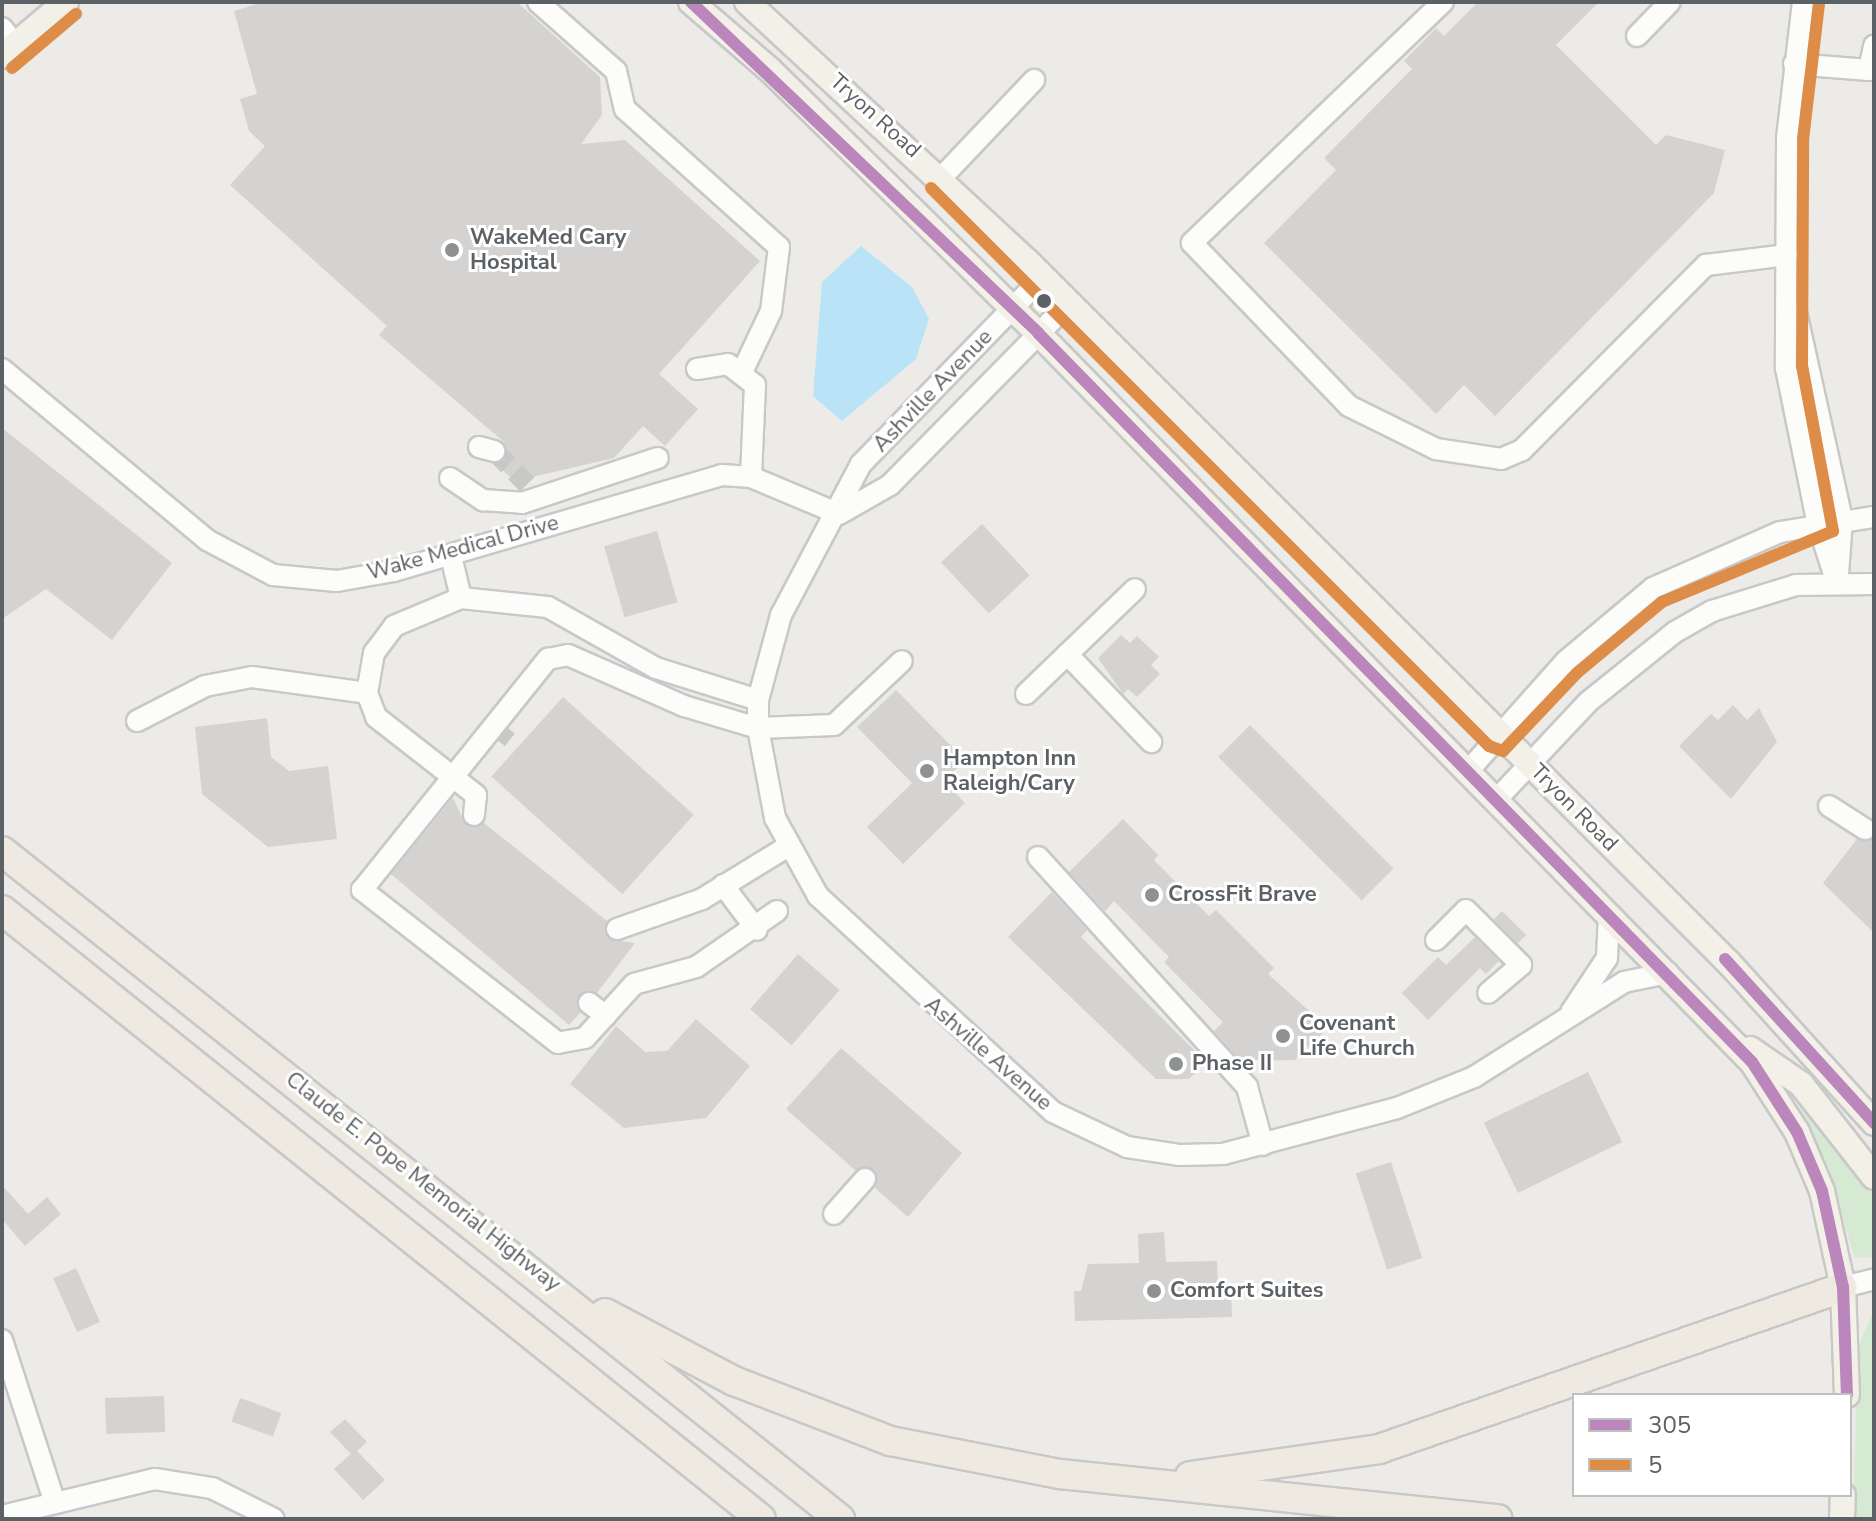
<!DOCTYPE html>
<html>
<head>
<meta charset="utf-8">
<style>
  body { margin:0 }
  #map { position:relative; width:1876px; height:1521px; overflow:hidden; background:#ecebe7; font-family:"Nunito Sans",sans-serif }
  div>[style] { position:absolute }
  [style*='--x'] { left:calc(var(--x)*1px); top:calc(var(--y)*1px); width:calc(var(--w)*1px); rotate:calc(var(--a)*1deg) }
  .green>* { inset:0; background:#d6e9d2 }
  .water>* { inset:0; background:#bae3f8 }
  .building>* { inset:0; background:#d4d3d1; transform-origin:0 0 }
  .minor-tunnel>* { height:20px; margin-top:-10px; transform-origin:0; background:repeating-linear-gradient(90deg,#c8c8c6 0 20px,transparent 0 30px) }
  .roads { filter:drop-shadow(2px 0 #c8c8c8) drop-shadow(-2px 0 #c8c8c8) drop-shadow(0 2px #c8c8c8) drop-shadow(0 -2px #c8c8c8) }
  .minor>* { height:20px; margin:-10px; padding:0 10px; transform-origin:10px; border-radius:10px; background:#fcfcfb }
  .major>* { height:24px; margin:-12px; padding:0 12px; transform-origin:12px; border-radius:12px; background:#f3f0e8 }
  .highway>* { height:28px; margin:-14px; padding:0 14px; transform-origin:14px; border-radius:14px; background:#efeae1 }
  .bus-1>* { height:12px; margin:-6px; padding:0 6px; transform-origin:6px; border-radius:6px; background:#bb86bc }
  .bus-2>* { height:12px; margin:-6px; padding:0 6px; transform-origin:6px; border-radius:6px; background:#dd8d48 }
  .dots>* { width:22px; height:22px; translate:-50% -50%; box-sizing:border-box; border:4px solid #fff; border-radius:50% }
  span { translate:-50% -50%; white-space:nowrap; text-align:center; line-height:1.15; -webkit-text-stroke:6px #fff; paint-order:stroke }
  .street-label { font-size:22px; color:#5c6165 }
  .poi-label { font-size:22px; color:#5c6165; font-weight:700 }
  .left { translate:0 -50%; text-align:left }
  .frame { position:absolute; inset:0; border:4px solid #5c6165; pointer-events:none }
  .legend { position:absolute; left:1572px; top:1393px; width:280px; height:104px; box-sizing:border-box; background:#fff; border:2px solid #bec0c1; margin:0; padding:10px 14px; list-style:none; font-size:24px; color:#5c6165 }
  .legend li { display:flex; align-items:center; gap:16px; height:40px }
  .legend b { width:40px; border:2px solid #bec0c1 }
</style>
</head>
<body>
<div id="map">
  <div class="green">
    <div style="clip-path:polygon(1794px 1093px,1874px 1194px,1874px 1258px,1854px 1257px,1834px 1186px)"></div>
    <div style="clip-path:polygon(1874px 1310px,1874px 1519px,1853px 1519px,1858px 1346px)"></div>
  </div>
  <div class="water">
    <div style="clip-path:polygon(861px 246px,912px 287px,929px 319px,916px 359px,842px 421px,813px 396px,822px 282px)"></div>
  </div>
  <div class="building">
    <div style="clip-path:polygon(263px 2px,517px 2px,600px 77px,602px 115px,581px 144px,625px 140px,760px 261px,659px 374px,698px 409px,665px 446px,643px 426px,614px 458px,515px 481px,495px 464px,506px 455px,504px 442px,379px 335px,387px 326px,230px 185px,265px 146px,249px 131px,240px 99px,257px 94px,234px 11px)"></div>
    <div style="clip-path:polygon(1478px 2px,1599px 2px,1556px 45px,1656px 145px,1666px 135px,1725px 150px,1714px 193px,1495px 416px,1464px 385px,1436px 414px,1264px 243px,1336px 170px,1324px 158px,1412px 69px,1404px 61px,1436px 28px,1444px 36px)"></div>
    <div style="clip-path:polygon(2px 428px,172px 563px,112px 640px,46px 589px,2px 619px)"></div>
    <div style="left:982px;top:524px;width:70px;height:56px;rotate:47deg"></div>
    <div style="left:657px;top:531px;width:74px;height:55px;rotate:74deg"></div>
    <div style="clip-path:polygon(1121px 635px,1130px 643px,1137px 636px,1159px 657px,1151px 665px,1160px 674px,1137px 697px,1128px 689px,1123px 694px,1098px 658px)"></div>
    <div style="clip-path:polygon(896px 690px,965px 760px,944px 781px,965px 803px,903px 864px,867px 827px,912px 783px,857px 727px)"></div>
    <div style="left:563px;top:697px;width:176px;height:107px;rotate:42deg"></div>
    <div style="clip-path:polygon(1733px 705px,1747px 720px,1759px 708px,1777px 742px,1731px 799px,1679px 746px,1711px 714px,1718px 720px)"></div>
    <div style="clip-path:polygon(267px 718px,271px 757px,289px 771px,328px 766px,337px 839px,268px 847px,202px 794px,195px 727px)"></div>
    <div style="left:1250px;top:725px;width:203px;height:45px;rotate:45deg"></div>
    <div style="clip-path:polygon(453px 798px,466px 825px,484px 823px,607px 921px,609px 939px,635px 943px,597px 993px,579px 995px,580px 1013px,569px 1025px,391px 874px)"></div>
    <div style="clip-path:polygon(1123px 819px,1158px 855px,1154px 860px,1209px 916px,1216px 910px,1274px 968px,1268px 974px,1328px 1028px,1295px 1060px,1241px 1061px,1214px 1031px,1223px 1022px,1164px 962px,1169px 957px,1114px 901px,1105px 911px,1069px 872px)"></div>
    <div style="clip-path:polygon(1874px 838px,1874px 933px,1823px 883px,1857px 839px)"></div>
    <div style="clip-path:polygon(1052px 892px,1087px 930px,1081px 937px,1206px 1062px,1189px 1079px,1156px 1079px,1008px 937px)"></div>
    <div style="left:1502px;top:911px;width:34px;height:12px;rotate:45deg"></div>
    <div style="clip-path:polygon(1475px 937px,1499px 961px,1486px 974px,1480px 968px,1428px 1020px,1402px 993px,1438px 957px,1446px 965px)"></div>
    <div style="left:798px;top:954px;width:55px;height:73px;rotate:41deg"></div>
    <div style="clip-path:polygon(696px 1019px,750px 1066px,706px 1118px,624px 1128px,570px 1084px,616px 1026px,645px 1052px,667px 1051px)"></div>
    <div style="clip-path:polygon(841px 1048px,962px 1153px,908px 1217px,875px 1188px,874px 1170px,855px 1170px,786px 1109px)"></div>
    <div style="left:1588px;top:1072px;width:78px;height:116px;rotate:64deg"></div>
    <div style="left:1391px;top:1162px;width:101px;height:37px;rotate:72deg"></div>
    <div style="clip-path:polygon(2px 1185px,28px 1214px,47px 1197px,61px 1214px,25px 1246px,2px 1219px)"></div>
    <div style="clip-path:polygon(1164px 1232px,1166px 1262px,1217px 1261px,1218px 1288px,1231px 1288px,1232px 1317px,1075px 1321px,1074px 1291px,1081px 1291px,1088px 1264px,1139px 1263px,1138px 1234px)"></div>
    <div style="left:76px;top:1268px;width:59px;height:25px;rotate:66deg"></div>
    <div style="left:164px;top:1396px;width:36px;height:59px;rotate:88deg"></div>
    <div style="left:240px;top:1398px;width:44px;height:25px;rotate:20deg"></div>
    <div style="clip-path:polygon(345px 1419px,367px 1442px,357px 1451px,385px 1480px,363px 1500px,334px 1469px,351px 1454px,330px 1432px)"></div>
  </div>
  <div class="minor-tunnel">
    <div style="--x:494;--y:451;--w:47;--a:45"></div>
    <div style="--x:497;--y:740;--w:16;--a:-52"></div>
  </div>
  <div class="roads">
    <div class="minor">
      <div style="--x:538;--y:2;--w:104;--a:41.5"></div>
      <div style="--x:616;--y:71;--w:39;--a:77"></div>
      <div style="--x:625;--y:109;--w:207;--a:41.9"></div>
      <div style="--x:779;--y:247;--w:64;--a:97.1"></div>
      <div style="--x:771;--y:311;--w:65;--a:115.4"></div>
      <div style="--x:1443;--y:2;--w:348;--a:136.2"></div>
      <div style="--x:1192;--y:243;--w:226;--a:46.1"></div>
      <div style="--x:1349;--y:406;--w:97;--a:26.3"></div>
      <div style="--x:1436;--y:449;--w:66;--a:8.7"></div>
      <div style="--x:1501;--y:459;--w:23;--a:-23"></div>
      <div style="--x:1522;--y:450;--w:261;--a:-45.2"></div>
      <div style="--x:1706;--y:265;--w:82;--a:-7"></div>
      <div style="--x:1803;--y:2;--w:138;--a:96.7"></div>
      <div style="--x:1787;--y:139;--w:229;--a:90.3"></div>
      <div style="--x:1786;--y:368;--w:160;--a:78.5"></div>
      <div style="--x:1818;--y:525;--w:61;--a:71.9"></div>
      <div style="--x:2;--y:28;--w:21;--a:51"></div>
      <div style="--x:1637;--y:36;--w:47;--a:-45.9"></div>
      <div style="--x:1794;--y:64;--w:75;--a:4.6"></div>
      <div style="--x:1869;--y:70;--w:25;--a:-78"></div>
      <div style="--x:942;--y:177;--w:134;--a:-46.5"></div>
      <div style="--x:1042;--y:278;--w:260;--a:134.2"></div>
      <div style="--x:861;--y:464;--w:171;--a:117.9"></div>
      <div style="--x:781;--y:615;--w:88;--a:105.1"></div>
      <div style="--x:758;--y:700;--w:28;--a:90"></div>
      <div style="--x:758;--y:728;--w:92;--a:79.3"></div>
      <div style="--x:775;--y:818;--w:89;--a:61.1"></div>
      <div style="--x:818;--y:896;--w:319;--a:42.6"></div>
      <div style="--x:1053;--y:1112;--w:82;--a:25.3"></div>
      <div style="--x:1127;--y:1147;--w:54;--a:8.6"></div>
      <div style="--x:1180;--y:1155;--w:43;--a:-1.3"></div>
      <div style="--x:1223;--y:1154;--w:180;--a:-14.8"></div>
      <div style="--x:1397;--y:1108;--w:83;--a:-21.9"></div>
      <div style="--x:1474;--y:1077;--w:178;--a:-32.3"></div>
      <div style="--x:1624;--y:982;--w:45;--a:-11.6"></div>
      <div style="--x:1796;--y:312;--w:213;--a:77.5"></div>
      <div style="--x:1842;--y:520;--w:55;--a:94.2"></div>
      <div style="--x:2;--y:369;--w:267;--a:39.8"></div>
      <div style="--x:207;--y:540;--w:75;--a:27.9"></div>
      <div style="--x:273;--y:575;--w:64;--a:5.4"></div>
      <div style="--x:337;--y:581;--w:58;--a:-10"></div>
      <div style="--x:394;--y:571;--w:342;--a:-16.3"></div>
      <div style="--x:722;--y:475;--w:29;--a:4"></div>
      <div style="--x:751;--y:477;--w:95;--a:22.8"></div>
      <div style="--x:697;--y:369;--w:31;--a:-9"></div>
      <div style="--x:728;--y:364;--w:34;--a:38"></div>
      <div style="--x:755;--y:385;--w:92;--a:92.5"></div>
      <div style="--x:479;--y:447;--w:16;--a:15"></div>
      <div style="--x:450;--y:478;--w:40;--a:34"></div>
      <div style="--x:483;--y:500;--w:39;--a:4"></div>
      <div style="--x:522;--y:503;--w:143;--a:-18.3"></div>
      <div style="--x:839;--y:514;--w:59;--a:-29.6"></div>
      <div style="--x:890;--y:485;--w:254;--a:-45.5"></div>
      <div style="--x:451;--y:556;--w:43;--a:76.6"></div>
      <div style="--x:1067;--y:654;--w:122;--a:46.3"></div>
      <div style="--x:367;--y:693;--w:26;--a:69"></div>
      <div style="--x:376;--y:717;--w:127;--a:38"></div>
      <div style="--x:476;--y:795;--w:20;--a:96"></div>
      <div style="--x:1026;--y:694;--w:151;--a:-43.9"></div>
      <div style="--x:137;--y:721;--w:76;--a:-27.2"></div>
      <div style="--x:205;--y:686;--w:48;--a:-10.8"></div>
      <div style="--x:252;--y:677;--w:116;--a:7.9"></div>
      <div style="--x:367;--y:693;--w:41;--a:-80.1"></div>
      <div style="--x:374;--y:653;--w:34;--a:-53"></div>
      <div style="--x:394;--y:626;--w:73;--a:-22.7"></div>
      <div style="--x:461;--y:598;--w:87;--a:5.9"></div>
      <div style="--x:548;--y:607;--w:124;--a:29.5"></div>
      <div style="--x:656;--y:668;--w:107;--a:17.4"></div>
      <div style="--x:1468;--y:771;--w:147;--a:-48.3"></div>
      <div style="--x:1566;--y:661;--w:114;--a:-40"></div>
      <div style="--x:1653;--y:588;--w:139;--a:-23.8"></div>
      <div style="--x:1780;--y:532;--w:95;--a:-9.1"></div>
      <div style="--x:1496;--y:800;--w:134;--a:-46.8"></div>
      <div style="--x:1588;--y:702;--w:112;--a:-38.8"></div>
      <div style="--x:1675;--y:632;--w:43;--a:-29.6"></div>
      <div style="--x:1712;--y:611;--w:88;--a:-17.2"></div>
      <div style="--x:1796;--y:585;--w:78;--a:-0.7"></div>
      <div style="--x:1829;--y:806;--w:43;--a:32.6"></div>
      <div style="--x:1038;--y:857;--w:311;--a:47.7"></div>
      <div style="--x:1247;--y:1087;--w:60;--a:74.6"></div>
      <div style="--x:723;--y:885;--w:56;--a:52.9"></div>
      <div style="--x:777;--y:911;--w:98;--a:145.3"></div>
      <div style="--x:696;--y:967;--w:64;--a:164.7"></div>
      <div style="--x:634;--y:984;--w:73;--a:132.2"></div>
      <div style="--x:585;--y:1038;--w:27;--a:170"></div>
      <div style="--x:558;--y:1043;--w:249;--a:-142"></div>
      <div style="--x:362;--y:890;--w:297;--a:-51.2"></div>
      <div style="--x:548;--y:659;--w:20;--a:-11"></div>
      <div style="--x:568;--y:655;--w:127;--a:23.7"></div>
      <div style="--x:684;--y:706;--w:77;--a:16.6"></div>
      <div style="--x:758;--y:728;--w:76;--a:-2.3"></div>
      <div style="--x:834;--y:725;--w:93;--a:-43.3"></div>
      <div style="--x:617;--y:929;--w:90;--a:-19.4"></div>
      <div style="--x:702;--y:899;--w:100;--a:-31.5"></div>
      <div style="--x:1436;--y:940;--w:42;--a:-45"></div>
      <div style="--x:1466;--y:910;--w:78;--a:45"></div>
      <div style="--x:1521;--y:965;--w:43;--a:139.7"></div>
      <div style="--x:589;--y:1003;--w:21;--a:37"></div>
      <div style="--x:1571;--y:1012;--w:65;--a:-56.3"></div>
      <div style="--x:1607;--y:958;--w:44;--a:-87.4"></div>
      <div style="--x:834;--y:1214;--w:47;--a:-48.5"></div>
      <div style="--x:1843;--y:1287;--w:32;--a:-14"></div>
      <div style="--x:2;--y:1340;--w:168;--a:72"></div>
      <div style="--x:2;--y:1516;--w:157;--a:-13.6"></div>
      <div style="--x:155;--y:1479;--w:58;--a:9"></div>
      <div style="--x:212;--y:1488;--w:69;--a:26.6"></div>
    </div>
    <div class="major">
      <div style="--x:691;--y:2;--w:104;--a:40.7"></div>
      <div style="--x:770;--y:70;--w:375;--a:44.5"></div>
      <div style="--x:1038;--y:333;--w:1020;--a:45.6"></div>
      <div style="--x:1752;--y:1062;--w:83;--a:57.3"></div>
      <div style="--x:1797;--y:1132;--w:64;--a:67"></div>
      <div style="--x:1822;--y:1191;--w:98;--a:77.7"></div>
      <div style="--x:1843;--y:1287;--w:108;--a:87.9"></div>
      <div style="--x:747;--y:2;--w:381;--a:42.8"></div>
      <div style="--x:1027;--y:261;--w:993;--a:45"></div>
      <div style="--x:1729;--y:963;--w:216;--a:47.8"></div>
      <div style="--x:2;--y:56;--w:84;--a:-40.2"></div>
      <div style="--x:1750;--y:1049;--w:62;--a:34.5"></div>
      <div style="--x:1801;--y:1084;--w:118;--a:51.9"></div>
      <div style="--x:1842;--y:1519;--w:24;--a:-88"></div>
    </div>
    <div class="highway">
      <div style="--x:2;--y:851;--w:1072;--a:38.56"></div>
      <div style="--x:2;--y:910;--w:973;--a:38.74"></div>
      <div style="--x:605;--y:1313;--w:146;--a:27.8"></div>
      <div style="--x:734;--y:1381;--w:167;--a:21"></div>
      <div style="--x:890;--y:1441;--w:173;--a:11"></div>
      <div style="--x:1060;--y:1474;--w:440;--a:5.9"></div>
      <div style="--x:1190;--y:1476;--w:191;--a:-8.1"></div>
      <div style="--x:1379;--y:1449;--w:491;--a:-19.2"></div>
    </div>
  </div>
  <div class="bus-1">
    <div style="--x:691;--y:2;--w:480;--a:43.6"></div>
    <div style="--x:1038;--y:333;--w:1020;--a:45.6"></div>
    <div style="--x:1752;--y:1062;--w:83;--a:57.3"></div>
    <div style="--x:1797;--y:1132;--w:64;--a:67"></div>
    <div style="--x:1822;--y:1191;--w:98;--a:77.7"></div>
    <div style="--x:1843;--y:1287;--w:108;--a:87.9"></div>
    <div style="--x:1725;--y:959;--w:222;--a:47.7"></div>
  </div>
  <div class="bus-2">
    <div style="--x:12;--y:68;--w:84;--a:-40.2"></div>
    <div style="--x:931;--y:188;--w:789;--a:45"></div>
    <div style="--x:1489;--y:746;--w:15;--a:20"></div>
    <div style="--x:1503;--y:751;--w:108;--a:-46.5"></div>
    <div style="--x:1577;--y:673;--w:111;--a:-39.9"></div>
    <div style="--x:1662;--y:602;--w:185;--a:-22.5"></div>
    <div style="--x:1833;--y:531;--w:168;--a:-100.6"></div>
    <div style="--x:1802;--y:366;--w:226;--a:-89.7"></div>
    <div style="--x:1803;--y:140;--w:137;--a:-83.3"></div>
  </div>
  <div class="dots">
    <div style="left:452px;top:250px;background:#8e9192"></div>
    <div style="left:1044px;top:301px;background:#5c6165"></div>
    <div style="left:927px;top:771px;background:#8e9192"></div>
    <div style="left:1152px;top:895px;background:#8e9192"></div>
    <div style="left:1283px;top:1036px;background:#8e9192"></div>
    <div style="left:1176px;top:1064px;background:#8e9192"></div>
    <div style="left:1154px;top:1291px;background:#8e9192"></div>
  </div>
  <div class="street-label">
    <span style="left:875px;top:116px;rotate:42deg">Tryon Road</span>
    <span style="left:933px;top:391px;rotate:-46deg">Ashville Avenue</span>
    <span style="left:463px;top:548px;rotate:-15deg">Wake Medical Drive</span>
    <span style="left:1574px;top:808px;rotate:45deg">Tryon Road</span>
    <span style="left:988px;top:1054px;rotate:41deg">Ashville Avenue</span>
    <span style="left:423px;top:1182px;rotate:38deg">Claude E. Pope Memorial Highway</span>
  </div>
  <div class="poi-label">
    <span class="left" style="left:470px;top:250px">WakeMed Cary<br>Hospital</span>
    <span class="left" style="left:943px;top:771px">Hampton Inn<br>Raleigh/Cary</span>
    <span class="left" style="left:1168px;top:895px">CrossFit Brave</span>
    <span class="left" style="left:1299px;top:1036px">Covenant<br>Life Church</span>
    <span class="left" style="left:1192px;top:1064px">Phase II</span>
    <span class="left" style="left:1170px;top:1291px">Comfort Suites</span>
  </div>
  <div class="frame"></div>
  <ul class="legend">
  <li><b style="height:10px;background:#bb86bc"></b>305</li>
  <li><b style="height:10px;background:#dd8d48"></b>5</li>
  </ul>
</div>
</body>
</html>
